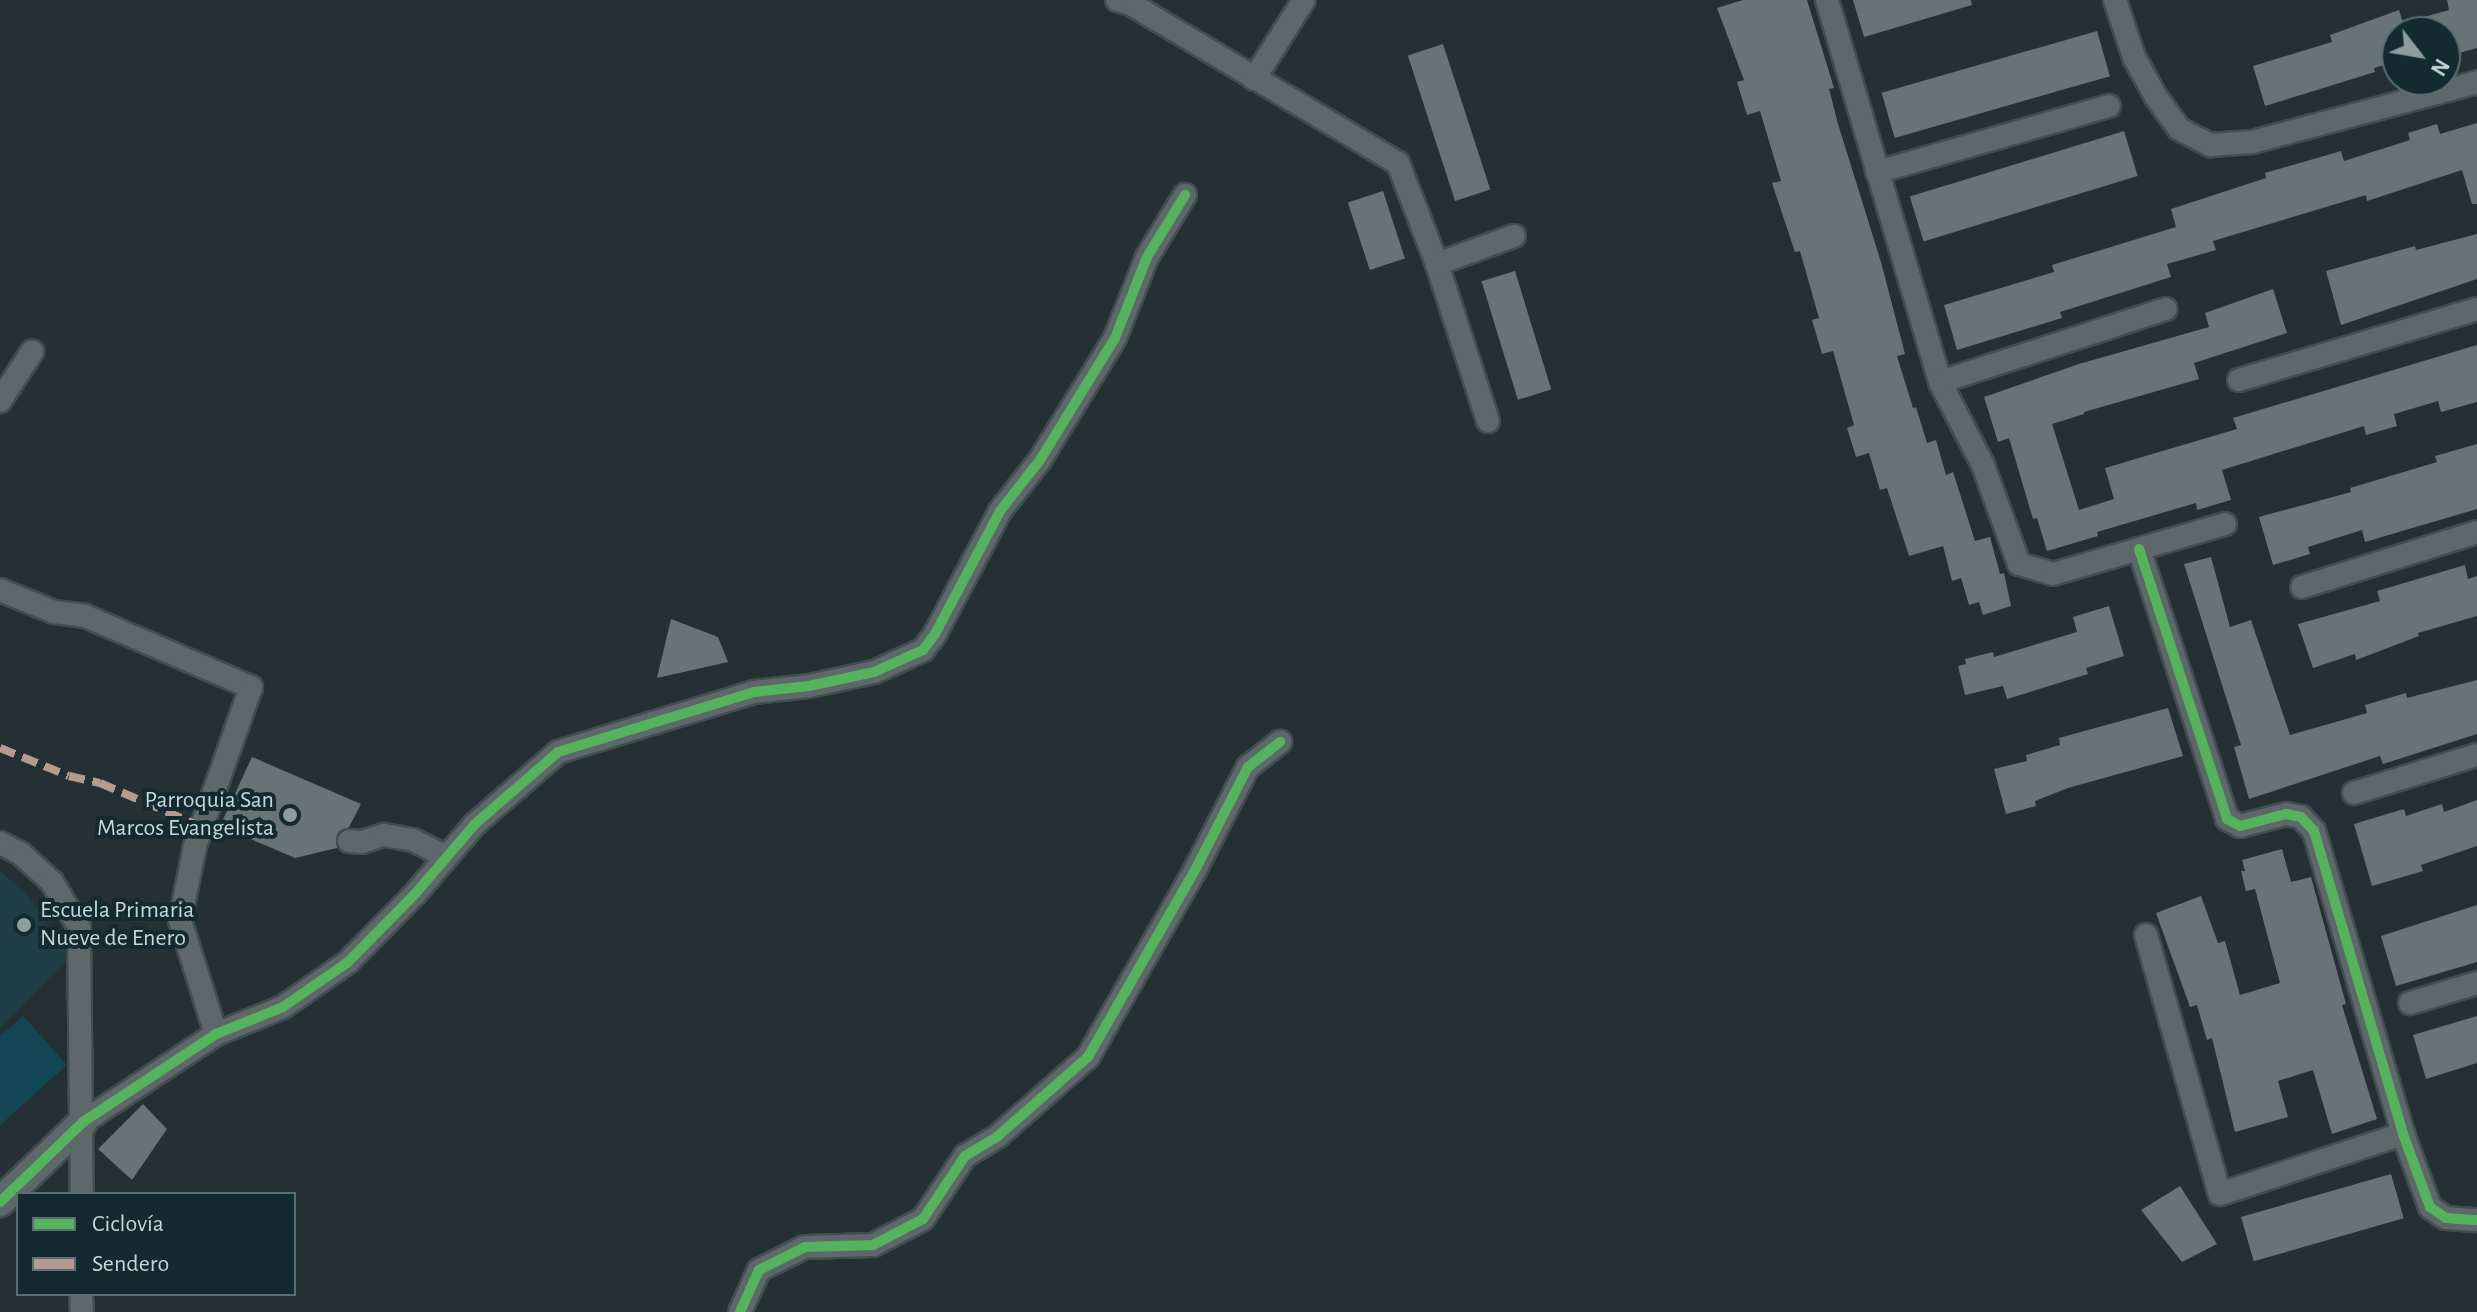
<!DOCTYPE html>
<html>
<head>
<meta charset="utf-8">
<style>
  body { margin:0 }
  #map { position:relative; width:2477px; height:1312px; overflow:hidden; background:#243034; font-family:"Alegreya Sans",sans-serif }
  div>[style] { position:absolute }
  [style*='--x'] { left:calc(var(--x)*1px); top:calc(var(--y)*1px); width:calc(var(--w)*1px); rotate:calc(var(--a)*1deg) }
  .built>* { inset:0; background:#1f3d45 }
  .green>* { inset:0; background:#124654 }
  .building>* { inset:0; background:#687376; transform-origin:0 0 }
  .roads { filter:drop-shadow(2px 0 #424d50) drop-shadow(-2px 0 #424d50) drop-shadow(0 2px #424d50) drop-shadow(0 -2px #424d50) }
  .minor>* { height:22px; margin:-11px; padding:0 11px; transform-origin:11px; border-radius:11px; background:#5e676a }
  .tertiary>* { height:28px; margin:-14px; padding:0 14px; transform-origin:14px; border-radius:14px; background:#5e676a }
  .quiet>* { height:8px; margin-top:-4px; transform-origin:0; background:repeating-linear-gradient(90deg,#b69a8f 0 16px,transparent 0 24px) }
  .cycleway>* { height:10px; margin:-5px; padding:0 5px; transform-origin:5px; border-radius:5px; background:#56b35d }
  .dots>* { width:22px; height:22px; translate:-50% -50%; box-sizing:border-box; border:4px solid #132a31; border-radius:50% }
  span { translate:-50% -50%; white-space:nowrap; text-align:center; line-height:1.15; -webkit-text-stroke:8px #132a31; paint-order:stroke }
  .poi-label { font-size:24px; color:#c7d5d9 }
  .right { translate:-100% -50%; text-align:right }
  .left { translate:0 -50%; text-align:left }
  .legend { position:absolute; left:16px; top:1192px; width:280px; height:104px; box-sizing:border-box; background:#132a31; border:2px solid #5b6e74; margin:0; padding:10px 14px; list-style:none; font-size:24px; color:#c7d5d9 }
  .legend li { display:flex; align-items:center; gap:16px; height:40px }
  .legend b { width:40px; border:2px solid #5b6e74 }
  .north { position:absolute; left:2381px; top:16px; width:80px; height:80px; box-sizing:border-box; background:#132a31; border:2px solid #5b6e74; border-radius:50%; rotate:121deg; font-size:22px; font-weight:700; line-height:32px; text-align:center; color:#c7d5d9 }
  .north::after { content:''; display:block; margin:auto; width:28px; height:36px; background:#8e9b9f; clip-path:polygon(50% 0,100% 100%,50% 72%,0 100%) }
</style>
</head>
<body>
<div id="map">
  <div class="built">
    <div style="clip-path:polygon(0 871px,25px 893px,71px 956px,0 1029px)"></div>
  </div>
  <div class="green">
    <div style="clip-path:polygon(23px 1016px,67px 1065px,0 1125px,0 1036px)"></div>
  </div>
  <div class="building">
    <div style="clip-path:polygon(1743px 0,1807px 0,1834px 88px,1829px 89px,1838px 124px,1881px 262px,1905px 354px,1897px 356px,1913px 408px,1916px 407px,1927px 443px,1936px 440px,1946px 475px,1953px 472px,1975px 541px,1990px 537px,2000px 574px,2004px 573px,2011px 606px,1983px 615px,1979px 602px,1969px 605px,1961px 578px,1952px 581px,1943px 546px,1909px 556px,1887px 488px,1880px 490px,1869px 453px,1856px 457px,1847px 428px,1854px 425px,1833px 351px,1822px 354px,1812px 320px,1819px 318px,1800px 251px,1795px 252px,1772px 183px,1781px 181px,1760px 111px,1747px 115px,1737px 82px,1744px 80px,1717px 8px)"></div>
    <div style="clip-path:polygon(1853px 0,1971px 0,1972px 5px,1864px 37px)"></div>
    <div style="clip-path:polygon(2447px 0,2477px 0,2477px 48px,2445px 57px,2445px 32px,2397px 32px,2397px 61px,2374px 68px,2375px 72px,2265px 106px,2253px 66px,2332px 42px,2330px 35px,2399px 10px,2403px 23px,2449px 10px)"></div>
    <div style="left:2097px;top:31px;width:47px;height:224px;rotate:74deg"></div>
    <div style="left:1443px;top:44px;width:153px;height:37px;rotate:72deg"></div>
    <div style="clip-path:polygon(2477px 123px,2477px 204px,2472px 204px,2462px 170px,2367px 201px,2366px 195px,2213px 241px,2216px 250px,2167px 264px,2171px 277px,2060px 312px,2062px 318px,1957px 350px,1944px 305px,2054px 272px,2052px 265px,2176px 227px,2171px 209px,2266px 178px,2265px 173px,2341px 151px,2344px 161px,2410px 140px,2408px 133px,2437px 124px,2440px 134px)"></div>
    <div style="left:2124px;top:131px;width:47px;height:224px;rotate:73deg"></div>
    <div style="left:1383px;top:191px;width:71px;height:37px;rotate:72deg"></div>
    <div style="clip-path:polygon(2477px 234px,2477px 279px,2341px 325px,2326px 271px,2415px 246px,2416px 250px)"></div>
    <div style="left:1515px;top:271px;width:124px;height:35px;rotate:73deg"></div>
    <div style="clip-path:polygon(2273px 289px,2287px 333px,2194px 363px,2199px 379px,2084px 412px,2084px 414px,2052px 424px,2079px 510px,2114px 499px,2105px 468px,2237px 429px,2233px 418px,2477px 345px,2477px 402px,2441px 412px,2438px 401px,2394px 414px,2397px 426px,2366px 435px,2364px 426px,2222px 470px,2231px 500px,2197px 510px,2196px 503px,2097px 532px,2098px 536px,2047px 551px,2037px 518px,2033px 519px,2009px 438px,1998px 442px,1984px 397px,2079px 364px,2209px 327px,2205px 313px)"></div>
    <div style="clip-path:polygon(2477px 444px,2477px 509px,2365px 542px,2362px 530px,2308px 547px,2310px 554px,2273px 565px,2259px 517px,2351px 492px,2350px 488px,2437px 462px,2435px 456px)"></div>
    <div style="clip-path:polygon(2211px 557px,2230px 627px,2251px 620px,2290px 735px,2367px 713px,2365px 705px,2406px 693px,2407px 698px,2477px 680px,2477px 734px,2383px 764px,2380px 756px,2249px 799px,2234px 747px,2241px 745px,2184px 564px)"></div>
    <div style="clip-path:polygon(2465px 565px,2468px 579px,2477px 576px,2477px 616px,2418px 633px,2419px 636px,2356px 660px,2355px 654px,2313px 668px,2298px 624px,2380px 601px,2377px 591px)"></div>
    <div style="clip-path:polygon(2109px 606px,2124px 656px,2086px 668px,2088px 674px,2007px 699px,2003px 686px,1965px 695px,1958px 666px,1966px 664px,1965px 659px,1993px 652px,1994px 657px,2077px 632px,2073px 617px)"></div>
    <div style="clip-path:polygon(671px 619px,718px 637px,728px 662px,657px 678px)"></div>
    <div style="clip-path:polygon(2168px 708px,2183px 756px,2068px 788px,2035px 801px,2036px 806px,2006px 814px,1994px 769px,2027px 761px,2026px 755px,2060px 745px,2059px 738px)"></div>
    <div style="clip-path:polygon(252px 757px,361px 804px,349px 827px,337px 834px,337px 848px,295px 858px,220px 826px)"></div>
    <div style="clip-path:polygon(2477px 800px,2477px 846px,2421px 865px,2423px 871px,2372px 886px,2354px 824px,2404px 809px,2406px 816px,2442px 804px,2444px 812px)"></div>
    <div style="clip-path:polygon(2282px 849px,2291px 882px,2311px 877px,2346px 1004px,2342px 1005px,2377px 1119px,2332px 1134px,2313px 1070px,2278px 1081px,2288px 1117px,2235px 1132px,2212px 1038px,2207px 1040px,2197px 1005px,2190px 1007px,2156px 913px,2201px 896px,2218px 943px,2225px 941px,2240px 995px,2280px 983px,2255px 889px,2246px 891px,2241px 871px,2245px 871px,2242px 860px)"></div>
    <div style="clip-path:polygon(2477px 905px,2477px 962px,2396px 986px,2381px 936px)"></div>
    <div style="clip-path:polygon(2477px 1016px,2477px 1063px,2426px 1079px,2413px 1035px)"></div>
    <div style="clip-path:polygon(143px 1104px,167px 1129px,132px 1180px,98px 1149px)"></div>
    <div style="left:2391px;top:1174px;width:46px;height:156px;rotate:74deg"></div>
    <div style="clip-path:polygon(2180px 1186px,2217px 1244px,2182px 1262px,2141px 1210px)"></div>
  </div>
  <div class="roads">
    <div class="minor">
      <div style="--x:1117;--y:0;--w:15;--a:16"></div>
      <div style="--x:1131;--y:4;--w:311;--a:30.8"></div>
      <div style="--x:1398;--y:163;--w:108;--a:68.9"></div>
      <div style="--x:1437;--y:264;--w:165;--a:72"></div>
      <div style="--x:1827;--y:0;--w:398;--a:73.5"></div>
      <div style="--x:1940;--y:382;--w:93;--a:62.6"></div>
      <div style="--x:1983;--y:465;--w:105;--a:70"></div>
      <div style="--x:2019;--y:564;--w:35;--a:16"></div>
      <div style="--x:2053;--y:574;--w:179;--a:-16.2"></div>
      <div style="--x:2115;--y:0;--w:60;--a:71.6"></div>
      <div style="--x:2134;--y:57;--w:46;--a:61.2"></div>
      <div style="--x:2156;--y:97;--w:39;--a:54"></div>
      <div style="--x:2179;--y:129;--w:36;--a:27"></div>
      <div style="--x:2211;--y:145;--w:41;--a:-4.2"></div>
      <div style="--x:2252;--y:142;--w:233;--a:-14.9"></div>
      <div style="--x:1254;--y:79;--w:93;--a:-57.7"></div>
      <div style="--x:1877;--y:172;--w:241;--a:-15.9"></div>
      <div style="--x:1437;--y:264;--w:82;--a:-20"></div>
      <div style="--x:2239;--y:380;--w:248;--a:-16.6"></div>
      <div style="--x:1940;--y:382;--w:237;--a:-17.9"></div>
      <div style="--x:0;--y:401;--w:59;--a:-56.9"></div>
      <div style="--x:2139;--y:549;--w:284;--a:71.9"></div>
      <div style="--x:2227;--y:819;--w:15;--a:28"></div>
      <div style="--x:2240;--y:826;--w:48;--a:-14.6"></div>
      <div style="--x:2286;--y:814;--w:15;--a:11"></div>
      <div style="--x:2301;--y:817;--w:19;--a:47"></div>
      <div style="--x:2314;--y:831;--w:316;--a:73.6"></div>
      <div style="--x:2403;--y:1134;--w:78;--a:69.7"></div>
      <div style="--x:2430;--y:1207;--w:19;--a:35"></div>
      <div style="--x:2446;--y:1218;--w:31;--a:4"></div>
      <div style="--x:2302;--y:587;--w:183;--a:-17.4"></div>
      <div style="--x:0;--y:590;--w:58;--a:22.2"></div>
      <div style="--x:54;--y:612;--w:31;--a:7"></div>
      <div style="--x:85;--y:616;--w:181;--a:23.2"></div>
      <div style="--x:251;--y:687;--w:169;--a:109.4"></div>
      <div style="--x:195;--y:846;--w:76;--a:101.5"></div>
      <div style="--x:180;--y:920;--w:120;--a:72.5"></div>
      <div style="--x:2354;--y:793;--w:129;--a:-17.2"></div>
      <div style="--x:349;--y:841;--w:13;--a:4"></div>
      <div style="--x:362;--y:842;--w:23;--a:-18"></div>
      <div style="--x:384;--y:835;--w:29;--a:10"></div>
      <div style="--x:413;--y:840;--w:35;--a:27"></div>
      <div style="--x:0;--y:843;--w:22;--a:27"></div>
      <div style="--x:20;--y:853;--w:43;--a:42.2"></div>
      <div style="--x:52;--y:882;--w:52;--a:59"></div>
      <div style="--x:79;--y:927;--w:267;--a:89.4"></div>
      <div style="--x:2146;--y:935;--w:269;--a:74.1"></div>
      <div style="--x:2220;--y:1194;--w:193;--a:-18.2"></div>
      <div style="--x:2410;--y:1003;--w:70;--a:-16.6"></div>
      <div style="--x:83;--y:1122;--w:159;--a:-33.5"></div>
      <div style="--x:216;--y:1034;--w:72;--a:-21.9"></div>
      <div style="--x:283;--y:1007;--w:79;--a:-34.7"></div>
      <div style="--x:348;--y:962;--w:95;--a:-45.4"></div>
      <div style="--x:415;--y:894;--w:92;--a:-49.4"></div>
      <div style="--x:475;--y:824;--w:110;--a:-40.9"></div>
      <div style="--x:558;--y:752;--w:205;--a:-17"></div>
      <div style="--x:754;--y:692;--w:55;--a:-6.2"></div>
      <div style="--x:809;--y:686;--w:66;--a:-12.2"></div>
      <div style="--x:874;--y:672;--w:54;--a:-24.2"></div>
      <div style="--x:923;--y:650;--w:20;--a:-53"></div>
      <div style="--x:935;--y:634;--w:139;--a:-62.1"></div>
      <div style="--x:1000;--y:511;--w:65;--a:-51.9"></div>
      <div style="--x:1040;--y:460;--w:143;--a:-58.4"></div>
      <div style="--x:1115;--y:338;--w:87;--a:-68.4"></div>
      <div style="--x:1147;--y:257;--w:73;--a:-58.5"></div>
      <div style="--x:81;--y:1294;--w:18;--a:87"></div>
      <div style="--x:740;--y:1312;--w:46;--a:-65.7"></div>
      <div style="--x:759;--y:1270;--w:51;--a:-26.6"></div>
      <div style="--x:805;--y:1247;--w:68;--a:-1.7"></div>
      <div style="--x:873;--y:1245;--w:56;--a:-27.5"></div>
      <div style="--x:923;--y:1219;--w:76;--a:-56.3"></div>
      <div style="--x:965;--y:1156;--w:39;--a:-31"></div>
      <div style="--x:998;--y:1136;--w:120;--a:-41.3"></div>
      <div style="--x:1088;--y:1057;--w:213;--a:-60.2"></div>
      <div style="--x:1194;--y:872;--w:118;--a:-62.8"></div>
      <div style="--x:1248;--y:767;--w:41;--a:-38"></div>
    </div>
    <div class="tertiary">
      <div style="--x:0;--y:1202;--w:115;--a:-43.9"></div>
    </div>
  </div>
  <div class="quiet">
    <div style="--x:0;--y:748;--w:74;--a:22.1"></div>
    <div style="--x:69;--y:776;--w:32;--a:13"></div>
    <div style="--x:100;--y:783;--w:111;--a:23.3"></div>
  </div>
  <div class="cycleway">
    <div style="--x:2139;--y:549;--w:284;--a:71.9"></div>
    <div style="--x:2227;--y:819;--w:15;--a:28"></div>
    <div style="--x:2240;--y:826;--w:48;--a:-14.6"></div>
    <div style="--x:2286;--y:814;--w:15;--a:11"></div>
    <div style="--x:2301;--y:817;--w:19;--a:47"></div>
    <div style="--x:2314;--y:831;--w:316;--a:73.6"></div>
    <div style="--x:2403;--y:1134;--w:78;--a:69.7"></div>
    <div style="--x:2430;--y:1207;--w:19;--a:35"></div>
    <div style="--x:2446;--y:1218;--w:31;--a:4"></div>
    <div style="--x:0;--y:1202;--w:115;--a:-43.9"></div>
    <div style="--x:83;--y:1122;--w:159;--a:-33.5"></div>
    <div style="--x:216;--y:1034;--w:72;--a:-21.9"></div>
    <div style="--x:283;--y:1007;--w:79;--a:-34.7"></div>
    <div style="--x:348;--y:962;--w:95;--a:-45.4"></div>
    <div style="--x:415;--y:894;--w:92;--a:-49.4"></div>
    <div style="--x:475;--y:824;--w:110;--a:-40.9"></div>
    <div style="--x:558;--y:752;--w:205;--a:-17"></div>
    <div style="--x:754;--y:692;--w:55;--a:-6.2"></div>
    <div style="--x:809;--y:686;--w:66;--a:-12.2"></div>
    <div style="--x:874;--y:672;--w:54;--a:-24.2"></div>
    <div style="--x:923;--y:650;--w:20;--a:-53"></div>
    <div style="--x:935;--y:634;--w:139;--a:-62.1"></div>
    <div style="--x:1000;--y:511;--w:65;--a:-51.9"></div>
    <div style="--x:1040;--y:460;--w:143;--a:-58.4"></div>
    <div style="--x:1115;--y:338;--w:87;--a:-68.4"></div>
    <div style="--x:1147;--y:257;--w:73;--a:-58.5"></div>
    <div style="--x:740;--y:1312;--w:46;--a:-65.7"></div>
    <div style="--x:759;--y:1270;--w:51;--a:-26.6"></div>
    <div style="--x:805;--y:1247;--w:68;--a:-1.7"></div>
    <div style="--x:873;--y:1245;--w:56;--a:-27.5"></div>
    <div style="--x:923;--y:1219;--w:76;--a:-56.3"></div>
    <div style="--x:965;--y:1156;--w:39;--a:-31"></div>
    <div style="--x:998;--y:1136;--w:120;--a:-41.3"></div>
    <div style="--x:1088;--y:1057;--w:213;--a:-60.2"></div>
    <div style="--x:1194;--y:872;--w:118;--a:-62.8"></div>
    <div style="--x:1248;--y:767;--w:41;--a:-38"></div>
  </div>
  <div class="dots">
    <div style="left:290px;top:815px;background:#8e9b9f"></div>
    <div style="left:24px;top:925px;background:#8e9b9f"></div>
  </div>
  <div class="poi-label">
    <span class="right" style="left:274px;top:815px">Parroquia San<br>Marcos Evangelista</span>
    <span class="left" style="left:40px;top:925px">Escuela Primaria<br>Nueve de Enero</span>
  </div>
  <ul class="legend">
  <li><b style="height:10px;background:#56b35d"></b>Ciclovía</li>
  <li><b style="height:10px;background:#b69a8f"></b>Sendero</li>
  </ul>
  <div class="north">N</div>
</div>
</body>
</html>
